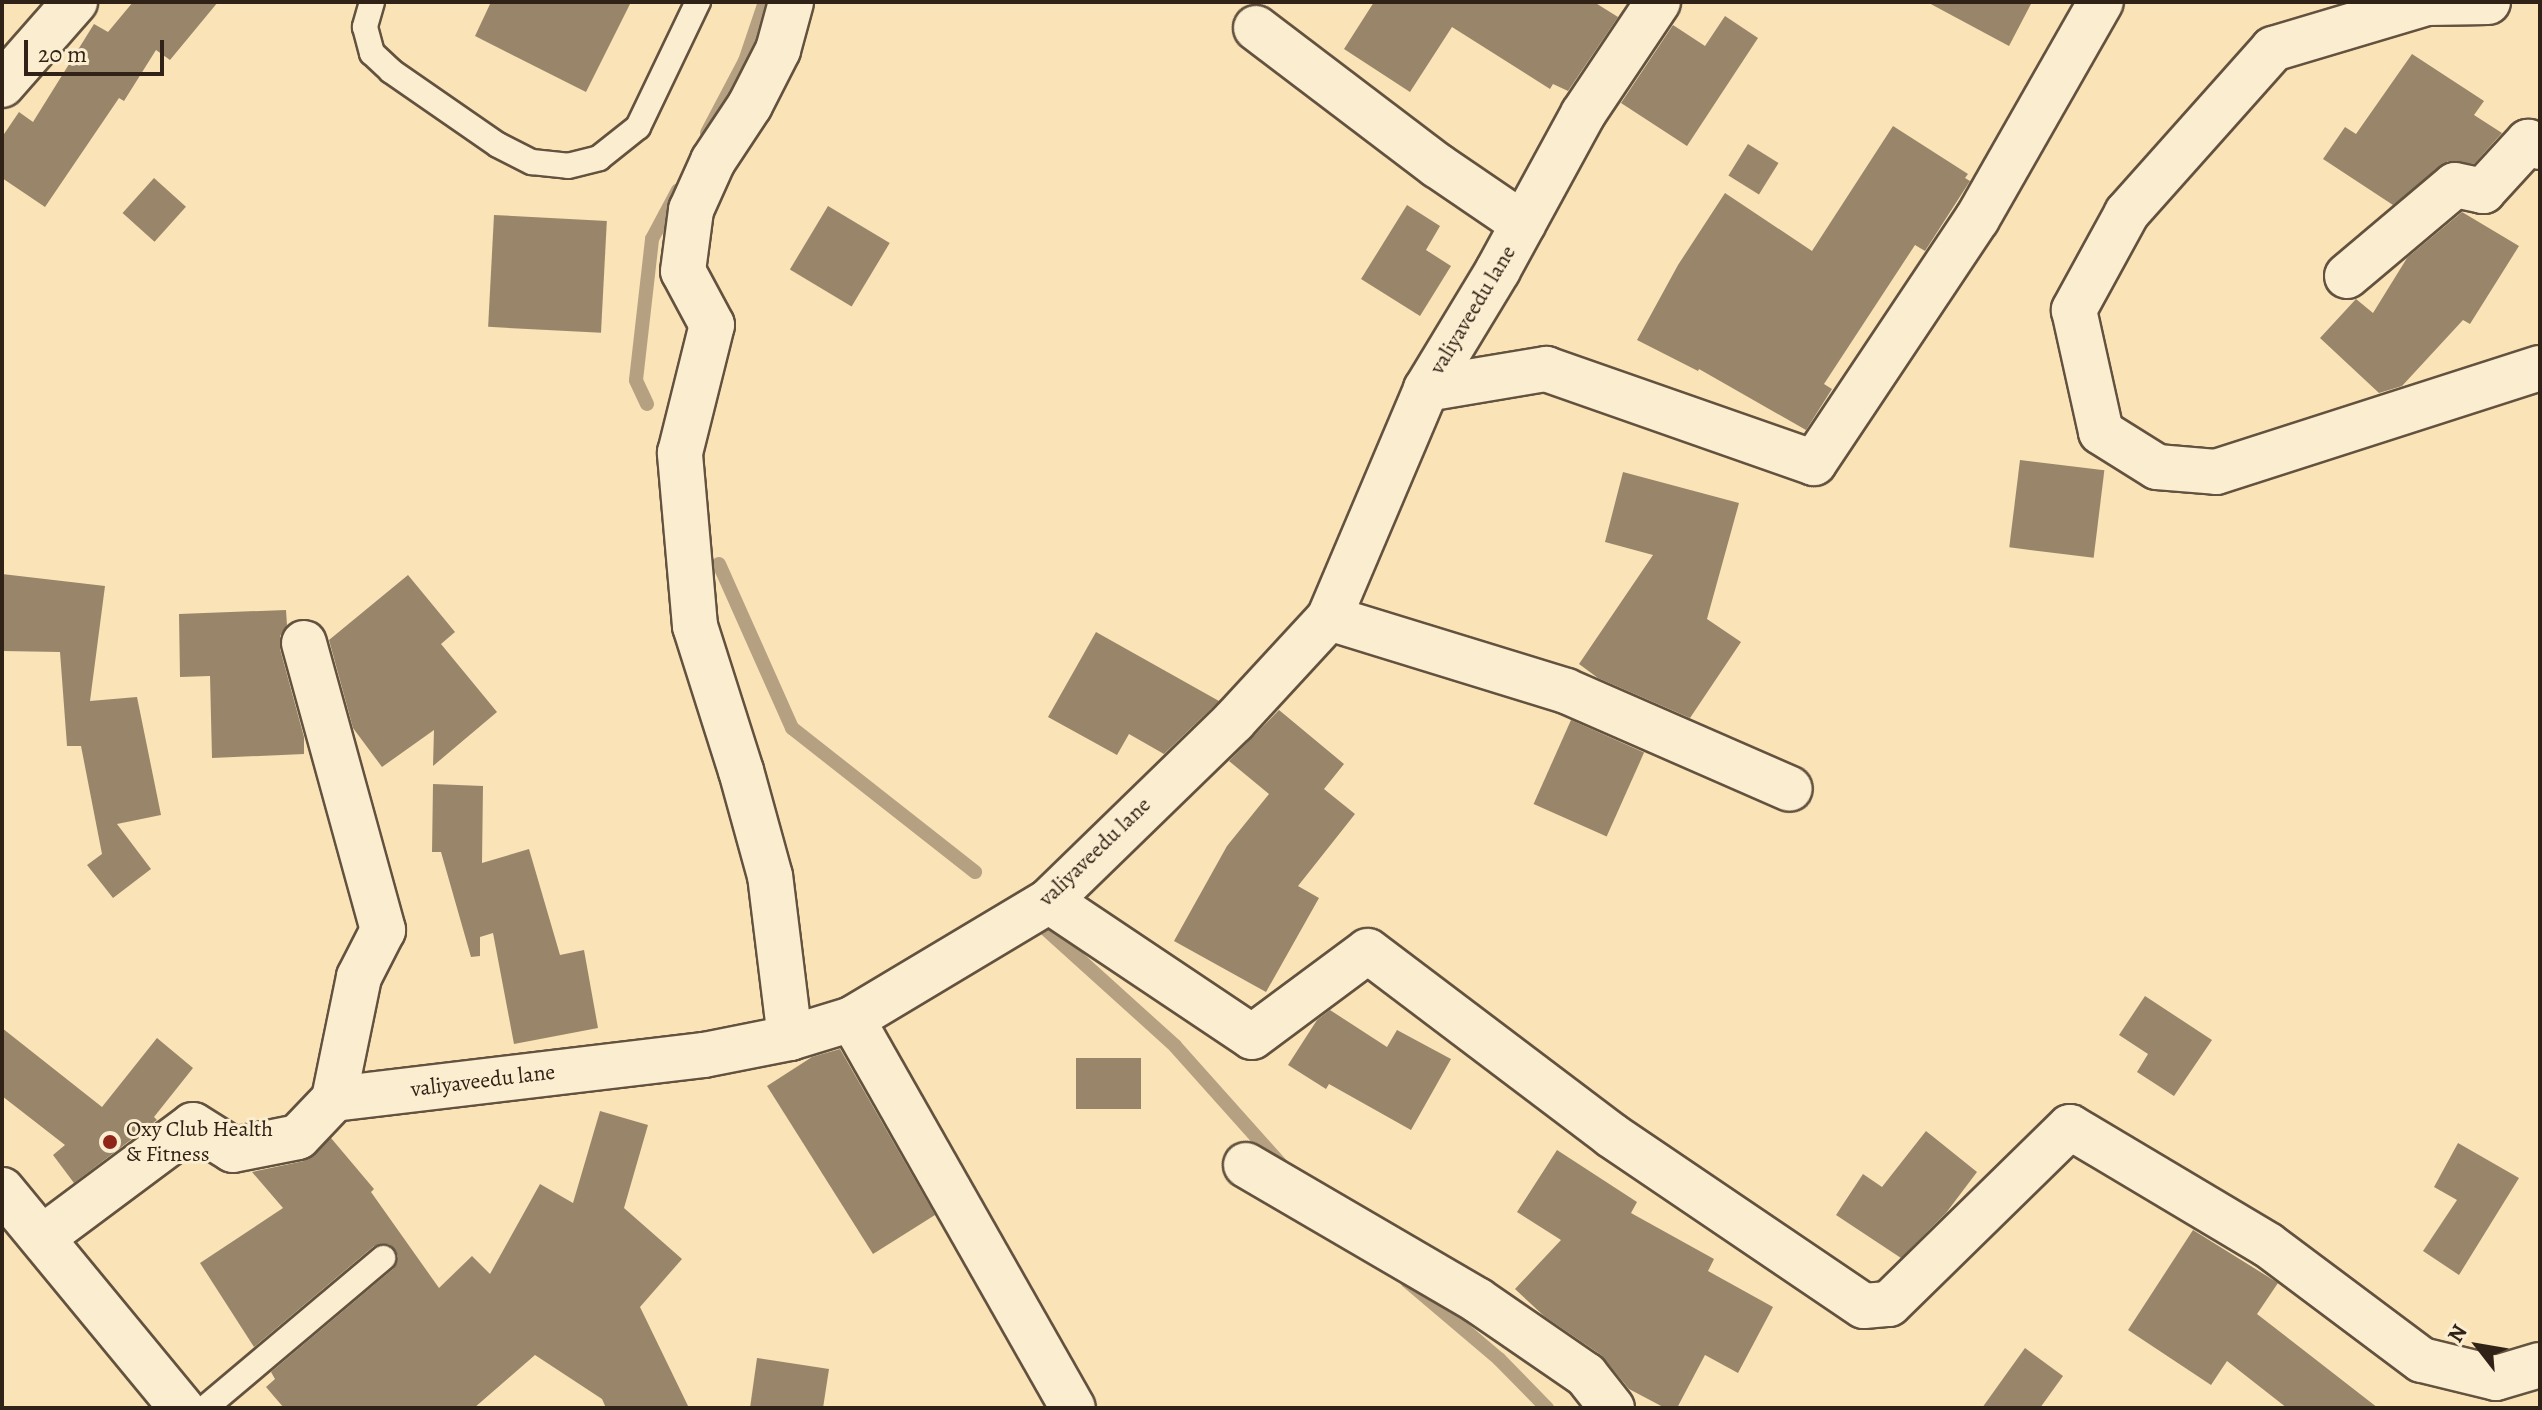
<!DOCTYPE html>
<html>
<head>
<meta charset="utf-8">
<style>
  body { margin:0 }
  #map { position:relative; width:2542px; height:1410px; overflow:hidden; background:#f9e3b7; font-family:Alegreya,serif }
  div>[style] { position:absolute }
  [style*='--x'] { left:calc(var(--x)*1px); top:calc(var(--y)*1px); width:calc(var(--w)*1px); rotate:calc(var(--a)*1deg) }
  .stream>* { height:14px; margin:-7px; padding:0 7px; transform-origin:7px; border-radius:7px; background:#b5a181 }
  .building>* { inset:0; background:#99866a; transform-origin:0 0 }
  .roads { filter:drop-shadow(2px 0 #63523f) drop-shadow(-2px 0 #63523f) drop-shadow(0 2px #63523f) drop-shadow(0 -2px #63523f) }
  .lane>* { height:24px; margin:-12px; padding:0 12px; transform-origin:12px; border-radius:12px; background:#fbedd0 }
  .street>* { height:44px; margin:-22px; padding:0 22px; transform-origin:22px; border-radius:22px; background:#fbedd0 }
  .secondary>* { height:44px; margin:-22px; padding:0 22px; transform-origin:22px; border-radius:22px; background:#fbedd0 }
  .dots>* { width:22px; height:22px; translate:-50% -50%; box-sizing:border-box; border:4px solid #fbedd0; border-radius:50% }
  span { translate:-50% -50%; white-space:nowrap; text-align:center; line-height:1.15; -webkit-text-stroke:6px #fbedd0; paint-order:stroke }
  .street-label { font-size:22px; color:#312217 }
  .poi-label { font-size:22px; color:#312217 }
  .left { translate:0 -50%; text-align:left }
  .frame { position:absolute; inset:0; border:4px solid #312217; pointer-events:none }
  .north { position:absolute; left:2438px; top:1306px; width:80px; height:80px; -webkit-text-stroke:6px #fbedd0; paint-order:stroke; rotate:301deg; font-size:22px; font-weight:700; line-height:32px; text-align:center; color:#312217 }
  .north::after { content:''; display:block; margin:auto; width:28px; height:36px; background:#312217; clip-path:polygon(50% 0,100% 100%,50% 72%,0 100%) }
  .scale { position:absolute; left:24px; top:40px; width:140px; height:36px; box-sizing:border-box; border:4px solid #312217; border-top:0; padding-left:10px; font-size:24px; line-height:28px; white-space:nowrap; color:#312217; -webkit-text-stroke:6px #fbedd0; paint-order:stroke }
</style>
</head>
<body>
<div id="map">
  <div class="stream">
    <div style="--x:707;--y:133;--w:81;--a:-62.2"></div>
    <div style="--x:745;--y:61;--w:62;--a:-71.3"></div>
    <div style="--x:647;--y:404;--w:26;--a:-115"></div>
    <div style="--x:636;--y:380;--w:142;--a:-83.5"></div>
    <div style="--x:652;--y:239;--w:55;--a:-62"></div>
    <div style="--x:719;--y:564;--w:180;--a:66"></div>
    <div style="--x:792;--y:728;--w:233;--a:38.2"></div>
    <div style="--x:1038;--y:922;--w:185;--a:42.1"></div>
    <div style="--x:1175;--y:1046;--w:162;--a:48.2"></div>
    <div style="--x:1407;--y:1281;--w:121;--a:40.3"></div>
    <div style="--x:1499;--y:1359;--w:69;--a:45.6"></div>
  </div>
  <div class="building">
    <div style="clip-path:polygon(133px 2px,218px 2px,170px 60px,156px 50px,124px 101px,119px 98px,45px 207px,2px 178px,2px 137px,19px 112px,33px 122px,94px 24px,108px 32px)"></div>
    <div style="clip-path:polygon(491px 2px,631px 2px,586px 92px,475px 36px)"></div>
    <div style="clip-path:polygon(1374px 2px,1594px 2px,1618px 17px,1568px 91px,1553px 84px,1550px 89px,1452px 27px,1410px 92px,1344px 49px)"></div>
    <div style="clip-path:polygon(1927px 2px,2032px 2px,2009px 46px)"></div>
    <div style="clip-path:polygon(1725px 16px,1758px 38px,1687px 146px,1621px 103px,1673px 25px,1705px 46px)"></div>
    <div style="clip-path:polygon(2412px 54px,2484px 101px,2474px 115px,2502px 133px,2474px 164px,2448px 161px,2393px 205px,2323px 159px,2345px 127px,2356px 134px)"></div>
    <div style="clip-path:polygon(1893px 126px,1968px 174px,1965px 178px,1970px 181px,1925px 251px,1915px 245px,1824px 384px,1832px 389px,1806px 430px,1699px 369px,1698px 371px,1637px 340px,1678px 265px,1725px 193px,1812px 251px)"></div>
    <div style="left:1748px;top:144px;width:36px;height:37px;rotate:32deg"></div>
    <div style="left:154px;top:178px;width:43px;height:47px;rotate:42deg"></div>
    <div style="clip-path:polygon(1407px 205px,1440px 226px,1426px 250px,1451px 266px,1420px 316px,1361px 279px)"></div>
    <div style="left:828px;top:206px;width:72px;height:74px;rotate:31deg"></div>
    <div style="clip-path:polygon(2462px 212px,2519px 246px,2470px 324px,2463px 320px,2402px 386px,2379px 393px,2320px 338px,2356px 299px,2373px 313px,2407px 258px)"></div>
    <div style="left:494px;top:215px;width:113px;height:112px;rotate:3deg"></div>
    <div style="left:2020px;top:460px;width:85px;height:88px;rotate:7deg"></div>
    <div style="clip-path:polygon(1623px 472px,1739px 503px,1707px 619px,1741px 642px,1690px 718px,1598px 678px,1579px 664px,1653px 555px,1605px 542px)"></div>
    <div style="clip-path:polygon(2px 574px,105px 586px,90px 701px,137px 697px,161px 815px,117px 824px,151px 869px,113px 898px,87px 865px,102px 854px,81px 746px,67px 746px,60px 652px,2px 651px)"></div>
    <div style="clip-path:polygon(408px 575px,455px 632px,441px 644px,497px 712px,433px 766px,434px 730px,382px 767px,353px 728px,329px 640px)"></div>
    <div style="clip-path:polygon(286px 610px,287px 625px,280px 636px,280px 649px,304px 737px,304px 754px,212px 758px,210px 676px,180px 677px,179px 614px)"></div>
    <div style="clip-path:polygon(1096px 632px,1219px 701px,1164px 754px,1129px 734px,1117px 755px,1048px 717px)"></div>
    <div style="clip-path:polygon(1279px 710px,1344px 764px,1324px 789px,1355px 814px,1298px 886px,1319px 898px,1266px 992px,1174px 941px,1227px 846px,1269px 794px,1229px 761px)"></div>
    <div style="left:1571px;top:720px;width:80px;height:92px;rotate:24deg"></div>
    <div style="clip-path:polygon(433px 784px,483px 786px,482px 863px,529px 849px,560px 955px,584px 950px,598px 1028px,514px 1044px,493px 933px,480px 937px,480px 956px,471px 957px,441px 852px,432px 852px)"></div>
    <div style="clip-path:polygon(2145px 996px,2212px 1040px,2174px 1096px,2137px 1072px,2148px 1054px,2119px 1035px)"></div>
    <div style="clip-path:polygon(1330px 1010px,1387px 1047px,1397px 1030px,1451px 1059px,1411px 1130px,1329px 1084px,1326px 1089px,1288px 1065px,1317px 1020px)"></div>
    <div style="clip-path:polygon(2px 1028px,102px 1107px,157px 1038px,193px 1068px,154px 1117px,157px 1120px,74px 1183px,53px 1155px,65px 1145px,2px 1096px)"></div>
    <div style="clip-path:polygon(840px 1049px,935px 1215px,873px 1254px,767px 1086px,812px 1057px)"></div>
    <div style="left:1076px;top:1058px;width:65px;height:51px"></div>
    <div style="clip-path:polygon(600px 1111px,648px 1125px,624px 1208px,682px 1259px,640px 1307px,689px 1408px,606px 1408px,602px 1399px,535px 1355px,474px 1408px,284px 1408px,266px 1387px,275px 1379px,271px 1372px,393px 1269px,398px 1256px,389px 1244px,374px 1246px,254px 1347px,200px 1263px,283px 1208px,252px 1172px,304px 1161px,331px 1138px,374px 1189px,371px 1192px,439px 1288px,472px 1256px,490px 1274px,540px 1184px,573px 1203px)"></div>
    <div style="clip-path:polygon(1926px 1131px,1977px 1172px,1946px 1213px,1901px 1258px,1836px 1215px,1863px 1174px,1882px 1187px)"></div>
    <div style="clip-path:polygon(2458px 1143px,2519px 1178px,2459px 1275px,2423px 1251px,2457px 1200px,2434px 1187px)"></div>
    <div style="clip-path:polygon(1557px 1150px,1637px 1202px,1631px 1213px,1714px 1259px,1708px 1271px,1773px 1307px,1738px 1373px,1705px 1355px,1677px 1408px,1665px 1408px,1629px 1389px,1601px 1355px,1544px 1316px,1515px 1289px,1561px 1240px,1517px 1212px)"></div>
    <div style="clip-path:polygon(2193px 1230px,2278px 1283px,2257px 1314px,2378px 1408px,2287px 1408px,2227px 1361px,2211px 1385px,2128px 1330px)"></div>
    <div style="clip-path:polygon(2025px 1348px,2063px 1376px,2040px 1408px,1982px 1408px)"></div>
    <div style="clip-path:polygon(757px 1358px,829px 1369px,823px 1408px,750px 1408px)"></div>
  </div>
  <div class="roads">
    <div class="lane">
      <div style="--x:372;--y:2;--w:26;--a:106"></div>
      <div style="--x:365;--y:27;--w:27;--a:75"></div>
      <div style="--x:372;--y:53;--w:26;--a:43"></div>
      <div style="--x:391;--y:71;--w:130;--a:34.7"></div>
      <div style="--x:498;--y:145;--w:38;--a:27"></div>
      <div style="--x:532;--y:162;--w:36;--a:6"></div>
      <div style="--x:568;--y:166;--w:32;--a:-14"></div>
      <div style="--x:599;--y:158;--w:50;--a:-38.5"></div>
      <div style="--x:638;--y:127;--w:139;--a:-64.4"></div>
      <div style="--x:205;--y:1408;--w:233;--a:-40.1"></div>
    </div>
    <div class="street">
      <div style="--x:2488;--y:2;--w:61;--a:179.1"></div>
      <div style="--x:2427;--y:3;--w:161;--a:163.4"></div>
      <div style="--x:2273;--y:49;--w:220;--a:131.7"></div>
      <div style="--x:2127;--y:213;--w:111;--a:118.7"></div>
      <div style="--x:2074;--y:310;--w:125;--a:77.5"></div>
      <div style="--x:2101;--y:432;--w:66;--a:32"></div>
      <div style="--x:2157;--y:467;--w:59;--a:4.8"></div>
      <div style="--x:2216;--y:472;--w:340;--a:-17.8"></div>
      <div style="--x:1256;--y:28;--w:228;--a:37.2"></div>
      <div style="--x:1438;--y:166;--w:103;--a:34.3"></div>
      <div style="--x:2;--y:85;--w:111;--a:-48.7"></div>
      <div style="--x:2347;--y:276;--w:141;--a:-40.1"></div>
      <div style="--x:2455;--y:185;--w:29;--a:12"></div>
      <div style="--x:2483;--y:191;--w:67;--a:-47.4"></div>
      <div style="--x:2528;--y:142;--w:13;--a:23"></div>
      <div style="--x:1426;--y:389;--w:122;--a:-9.5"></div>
      <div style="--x:1546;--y:369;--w:284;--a:19.3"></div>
      <div style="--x:1814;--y:463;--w:293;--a:-56.3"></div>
      <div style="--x:1977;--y:219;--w:250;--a:-60.3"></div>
      <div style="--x:1329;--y:618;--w:248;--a:17.1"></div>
      <div style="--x:1566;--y:691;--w:244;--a:23.6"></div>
      <div style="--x:304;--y:643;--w:298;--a:74.6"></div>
      <div style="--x:383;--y:930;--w:53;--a:117.1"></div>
      <div style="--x:359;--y:977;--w:125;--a:101.6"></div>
      <div style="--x:1049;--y:901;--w:244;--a:33.8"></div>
      <div style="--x:1252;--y:1037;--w:144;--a:-36.6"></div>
      <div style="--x:1368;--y:951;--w:305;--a:37.1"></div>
      <div style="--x:1611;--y:1135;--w:305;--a:34.1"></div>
      <div style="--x:1864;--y:1306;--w:25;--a:-5"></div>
      <div style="--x:1889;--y:1304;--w:253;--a:-44.4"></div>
      <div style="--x:2070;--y:1127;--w:230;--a:30.8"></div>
      <div style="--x:2268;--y:1245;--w:192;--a:36.8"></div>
      <div style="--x:2422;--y:1360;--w:76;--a:13.7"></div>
      <div style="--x:2496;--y:1378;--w:46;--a:-16.5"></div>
      <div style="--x:852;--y:1019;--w:447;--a:60.4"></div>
      <div style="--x:790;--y:1038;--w:163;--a:-97"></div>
      <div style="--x:770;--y:876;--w:109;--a:-105.4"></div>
      <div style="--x:741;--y:771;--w:152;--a:-107.6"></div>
      <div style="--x:695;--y:626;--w:174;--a:-95"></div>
      <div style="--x:680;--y:453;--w:132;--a:-76"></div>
      <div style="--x:712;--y:325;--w:61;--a:-118.2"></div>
      <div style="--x:683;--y:271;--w:62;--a:-82.5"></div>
      <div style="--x:691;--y:210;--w:54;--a:-65.8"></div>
      <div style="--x:713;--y:161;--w:67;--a:-56.5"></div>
      <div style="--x:750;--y:105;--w:62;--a:-63"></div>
      <div style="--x:778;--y:50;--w:50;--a:-74.8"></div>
      <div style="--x:1246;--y:1165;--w:268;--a:30.3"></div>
      <div style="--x:1477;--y:1300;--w:132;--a:34.5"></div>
      <div style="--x:1586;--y:1375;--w:42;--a:51.8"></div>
      <div style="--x:43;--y:1237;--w:187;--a:-36.7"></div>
      <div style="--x:193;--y:1125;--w:47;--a:32"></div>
      <div style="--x:233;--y:1150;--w:66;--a:-11.3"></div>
      <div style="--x:298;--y:1137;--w:52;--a:-46.5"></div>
      <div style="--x:334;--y:1099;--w:373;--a:-6.8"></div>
      <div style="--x:704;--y:1055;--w:88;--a:-11.2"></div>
      <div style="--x:790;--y:1038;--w:65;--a:-17"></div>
      <div style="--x:852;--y:1019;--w:230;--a:-30.9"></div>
      <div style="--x:1049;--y:901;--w:258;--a:-44.2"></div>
      <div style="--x:1234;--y:721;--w:140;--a:-47.3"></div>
      <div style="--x:1329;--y:618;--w:249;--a:-67"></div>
      <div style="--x:1426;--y:389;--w:139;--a:-58.8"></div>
      <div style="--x:1498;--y:270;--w:178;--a:-61.4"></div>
      <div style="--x:1583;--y:114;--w:135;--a:-56.2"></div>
    </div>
    <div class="secondary">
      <div style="--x:2;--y:1190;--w:283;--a:50.5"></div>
    </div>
  </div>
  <div class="dots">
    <div style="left:110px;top:1142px;background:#8f2418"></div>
  </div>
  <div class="street-label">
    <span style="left:1473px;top:310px;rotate:-59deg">valiyaveedu lane</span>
    <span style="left:1095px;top:852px;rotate:-44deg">valiyaveedu lane</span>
    <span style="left:483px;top:1081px;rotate:-7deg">valiyaveedu lane</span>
  </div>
  <div class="poi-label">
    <span class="left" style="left:126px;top:1142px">Oxy Club Health<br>&amp; Fitness</span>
  </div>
  <div class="frame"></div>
  <div class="north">N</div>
  <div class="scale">20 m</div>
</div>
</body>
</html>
